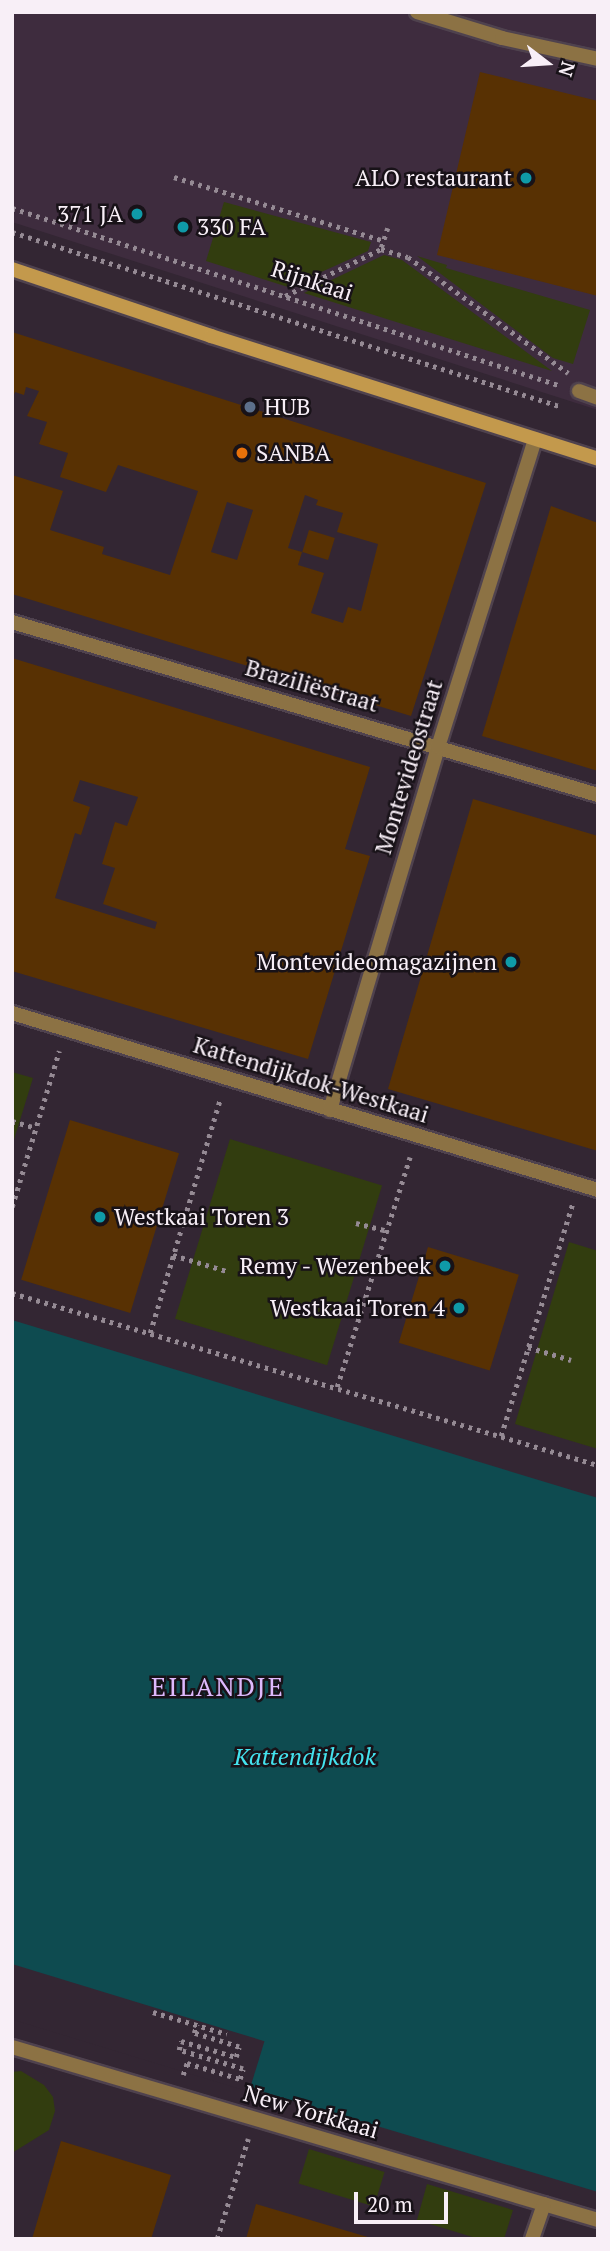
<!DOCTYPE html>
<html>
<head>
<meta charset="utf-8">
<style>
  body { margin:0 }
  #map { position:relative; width:610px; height:2251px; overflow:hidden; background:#332633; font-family:"PT Serif",serif }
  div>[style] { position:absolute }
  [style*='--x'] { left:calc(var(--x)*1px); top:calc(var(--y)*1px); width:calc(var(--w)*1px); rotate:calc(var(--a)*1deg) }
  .built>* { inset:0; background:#3e2c3e }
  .green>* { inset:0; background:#323d0f; transform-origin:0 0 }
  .water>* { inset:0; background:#0e4b50 }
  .pier>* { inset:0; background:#332633; transform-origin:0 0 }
  .building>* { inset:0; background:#583103; transform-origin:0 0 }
  .path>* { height:4.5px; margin-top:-2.25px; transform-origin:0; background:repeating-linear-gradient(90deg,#958a94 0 3.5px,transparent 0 8.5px) }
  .roads { filter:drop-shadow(2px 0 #4f424e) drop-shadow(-2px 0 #4f424e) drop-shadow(0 2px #4f424e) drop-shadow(0 -2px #4f424e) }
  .lane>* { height:14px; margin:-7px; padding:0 7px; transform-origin:7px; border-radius:7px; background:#8c7244 }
  .street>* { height:14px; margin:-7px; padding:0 7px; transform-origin:7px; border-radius:7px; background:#8c7244 }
  .secondary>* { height:14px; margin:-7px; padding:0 7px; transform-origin:7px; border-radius:7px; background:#c3994c }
  .dots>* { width:19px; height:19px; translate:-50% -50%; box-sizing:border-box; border:4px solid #181218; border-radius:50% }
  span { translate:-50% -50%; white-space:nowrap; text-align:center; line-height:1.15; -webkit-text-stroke:5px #181218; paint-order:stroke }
  .poi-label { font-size:23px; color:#f8eff7 }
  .right { translate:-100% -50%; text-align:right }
  .left { translate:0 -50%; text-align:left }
  .street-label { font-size:23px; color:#f8eff7 }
  .water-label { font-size:24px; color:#44e3ef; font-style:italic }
  .quarter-label { font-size:26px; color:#deb9fd; letter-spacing:2px }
  .frame { position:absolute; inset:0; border:14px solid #f8eff7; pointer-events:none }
  .north { position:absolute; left:512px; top:28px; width:70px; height:70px; -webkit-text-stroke:5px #181218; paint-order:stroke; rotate:107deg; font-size:19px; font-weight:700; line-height:28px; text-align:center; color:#f8eff7 }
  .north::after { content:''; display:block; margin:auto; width:24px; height:32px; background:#f8eff7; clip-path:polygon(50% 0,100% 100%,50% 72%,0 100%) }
  .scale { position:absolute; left:354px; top:2192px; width:94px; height:32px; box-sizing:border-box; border:4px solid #f8eff7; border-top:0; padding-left:9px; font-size:21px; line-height:24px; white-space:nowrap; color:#f8eff7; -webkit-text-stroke:5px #181218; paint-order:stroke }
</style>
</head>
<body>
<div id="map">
  <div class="built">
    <div style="clip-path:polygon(12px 12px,598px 12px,598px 410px,12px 222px)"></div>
  </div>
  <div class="green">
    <div style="clip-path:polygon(224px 202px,371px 242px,368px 251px,288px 287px,206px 261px)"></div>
    <div style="clip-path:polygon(384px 255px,402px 260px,552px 371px,304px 293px)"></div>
    <div style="clip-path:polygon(417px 256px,447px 265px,446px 268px,590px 310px,573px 364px,553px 358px)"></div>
    <div style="clip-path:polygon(12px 1072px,33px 1078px,12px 1146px)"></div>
    <div style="left:230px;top:1139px;width:159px;height:188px;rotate:17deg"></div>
    <div style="clip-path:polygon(569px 1242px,598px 1251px,598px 1449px,515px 1424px)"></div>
    <div style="clip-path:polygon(21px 2071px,44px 2085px,53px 2097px,55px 2111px,49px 2130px,12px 2153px,12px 2072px)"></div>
    <div style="left:309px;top:2149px;width:79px;height:36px;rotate:17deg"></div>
    <div style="clip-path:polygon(427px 2184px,513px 2210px,504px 2239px,479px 2239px,417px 2220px)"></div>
  </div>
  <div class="water">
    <div style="clip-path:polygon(12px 1320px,598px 1498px,598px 2192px,12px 2017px)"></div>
  </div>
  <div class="pier">
    <div style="left:12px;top:1964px;width:264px;height:53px;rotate:17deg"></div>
  </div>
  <div class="building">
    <div style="clip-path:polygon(480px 72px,598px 101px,598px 296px,437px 255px)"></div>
    <div style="clip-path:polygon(evenodd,12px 332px,486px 483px,411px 716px,12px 594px,12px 475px,63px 491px,50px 530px,104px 547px,102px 554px,170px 575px,198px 491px,118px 465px,106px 492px,60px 477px,68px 453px,39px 444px,47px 422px,27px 416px,39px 391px,26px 387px,24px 395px,15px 392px,12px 400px,12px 332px,305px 495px,318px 500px,316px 505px,343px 513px,337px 532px,378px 544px,361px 611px,348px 607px,343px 623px,311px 613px,324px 573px,298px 565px,302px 552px,288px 548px,305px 495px,12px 332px,227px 502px,253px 510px,237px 560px,211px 552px,227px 502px)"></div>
    <div style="clip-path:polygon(551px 506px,598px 523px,598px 771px,482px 736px)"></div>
    <div style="left:309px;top:530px;width:27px;height:23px;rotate:17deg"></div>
    <div style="clip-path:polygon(evenodd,12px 658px,370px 767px,345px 849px,370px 856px,308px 1059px,12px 971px,12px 658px,80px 780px,138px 797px,127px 826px,115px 822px,102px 864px,115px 868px,103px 904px,157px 922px,155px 929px,55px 898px,75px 833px,81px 835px,90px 807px,73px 801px,80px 780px)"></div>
    <div style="clip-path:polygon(473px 799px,598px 836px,598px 1151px,388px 1089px)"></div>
    <div style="left:70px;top:1120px;width:114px;height:167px;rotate:17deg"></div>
    <div style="left:428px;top:1247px;width:95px;height:100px;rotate:17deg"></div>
    <div style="clip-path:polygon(61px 2141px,171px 2175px,151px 2239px,32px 2239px)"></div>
    <div style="clip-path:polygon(256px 2204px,371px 2238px,371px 2239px,246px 2239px)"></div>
  </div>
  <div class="path">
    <div style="--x:174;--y:177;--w:220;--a:16.9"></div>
    <div style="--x:12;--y:208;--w:574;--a:17.96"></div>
    <div style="--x:388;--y:228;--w:22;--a:108"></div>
    <div style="--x:381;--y:249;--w:28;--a:17"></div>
    <div style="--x:408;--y:257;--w:198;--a:35.9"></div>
    <div style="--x:12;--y:232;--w:577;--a:17.65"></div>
    <div style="--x:285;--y:296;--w:107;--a:-26.1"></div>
    <div style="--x:12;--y:1121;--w:25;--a:16"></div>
    <div style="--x:12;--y:1207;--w:163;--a:-73.2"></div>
    <div style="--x:356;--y:1223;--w:32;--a:14"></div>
    <div style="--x:173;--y:1255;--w:59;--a:16.6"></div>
    <div style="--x:12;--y:1293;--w:611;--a:16.36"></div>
    <div style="--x:150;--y:1333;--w:243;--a:-73.3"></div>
    <div style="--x:528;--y:1347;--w:45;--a:16.8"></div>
    <div style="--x:337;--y:1387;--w:241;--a:-72.4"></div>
    <div style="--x:501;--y:1436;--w:242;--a:-72.9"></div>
    <div style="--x:153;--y:2012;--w:77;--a:16.6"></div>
    <div style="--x:183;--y:2075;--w:13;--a:-72"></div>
    <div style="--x:187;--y:2063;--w:55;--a:16.8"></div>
    <div style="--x:240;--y:2079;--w:10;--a:-73"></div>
    <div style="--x:243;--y:2069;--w:67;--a:-163.5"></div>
    <div style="--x:179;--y:2050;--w:9;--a:-77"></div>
    <div style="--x:181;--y:2041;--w:57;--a:16.2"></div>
    <div style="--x:236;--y:2057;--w:10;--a:-73"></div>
    <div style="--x:239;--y:2047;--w:47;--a:-162.7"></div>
    <div style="--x:194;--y:2033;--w:9;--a:-69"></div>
    <div style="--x:217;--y:2239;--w:105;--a:-72.8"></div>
  </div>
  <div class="roads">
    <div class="lane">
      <div style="--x:417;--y:12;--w:89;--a:17"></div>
      <div style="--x:502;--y:38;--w:98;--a:12.3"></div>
    </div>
    <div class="street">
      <div style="--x:579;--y:391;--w:20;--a:20"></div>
      <div style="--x:12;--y:622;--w:611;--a:16.45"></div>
      <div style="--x:12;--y:1013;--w:612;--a:16.81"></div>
      <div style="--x:330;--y:1110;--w:379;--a:-73.4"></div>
      <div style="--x:438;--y:747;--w:323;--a:-72.5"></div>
      <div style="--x:12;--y:2047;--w:611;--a:16.45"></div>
      <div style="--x:532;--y:2239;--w:37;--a:-71"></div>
    </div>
    <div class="secondary">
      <div style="--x:12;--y:269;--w:210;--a:18.6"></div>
      <div style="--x:211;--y:336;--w:406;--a:17.6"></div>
    </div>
  </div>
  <div class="dots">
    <div style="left:526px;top:178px;background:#0f9aa8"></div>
    <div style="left:137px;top:214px;background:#0f9aa8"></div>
    <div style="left:183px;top:227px;background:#0f9aa8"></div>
    <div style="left:250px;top:407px;background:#5c6f8a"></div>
    <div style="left:242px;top:453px;background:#e8710a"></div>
    <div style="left:511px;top:962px;background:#0f9aa8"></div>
    <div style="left:100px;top:1217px;background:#0f9aa8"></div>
    <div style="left:445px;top:1266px;background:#0f9aa8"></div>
    <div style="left:459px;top:1308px;background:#0f9aa8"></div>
  </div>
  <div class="poi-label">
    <span class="right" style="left:512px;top:178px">ALO restaurant</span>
    <span class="right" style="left:123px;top:214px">371 JA</span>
    <span class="left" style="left:197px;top:227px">330 FA</span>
    <span class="left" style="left:264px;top:407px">HUB</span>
    <span class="left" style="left:256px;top:453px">SANBA</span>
    <span class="right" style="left:497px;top:962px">Montevideomagazijnen</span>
    <span class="left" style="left:114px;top:1217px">Westkaai Toren 3</span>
    <span class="right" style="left:431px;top:1266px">Remy - Wezenbeek</span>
    <span class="right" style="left:445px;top:1308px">Westkaai Toren 4</span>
  </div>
  <div class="street-label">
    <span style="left:312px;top:281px;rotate:18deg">Rijnkaai</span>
    <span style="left:312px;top:686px;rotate:16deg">Braziliëstraat</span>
    <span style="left:409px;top:767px;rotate:-73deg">Montevideostraat</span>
    <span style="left:311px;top:1080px;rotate:17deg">Kattendijkdok-Westkaai</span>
    <span style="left:311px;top:2112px;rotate:16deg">New Yorkkaai</span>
  </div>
  <div class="water-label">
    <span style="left:305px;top:1757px">Kattendijkdok</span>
  </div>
  <div class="quarter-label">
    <span style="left:218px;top:1687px">EILANDJE</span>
  </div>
  <div class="frame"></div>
  <div class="north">N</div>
  <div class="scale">20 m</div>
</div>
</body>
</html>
